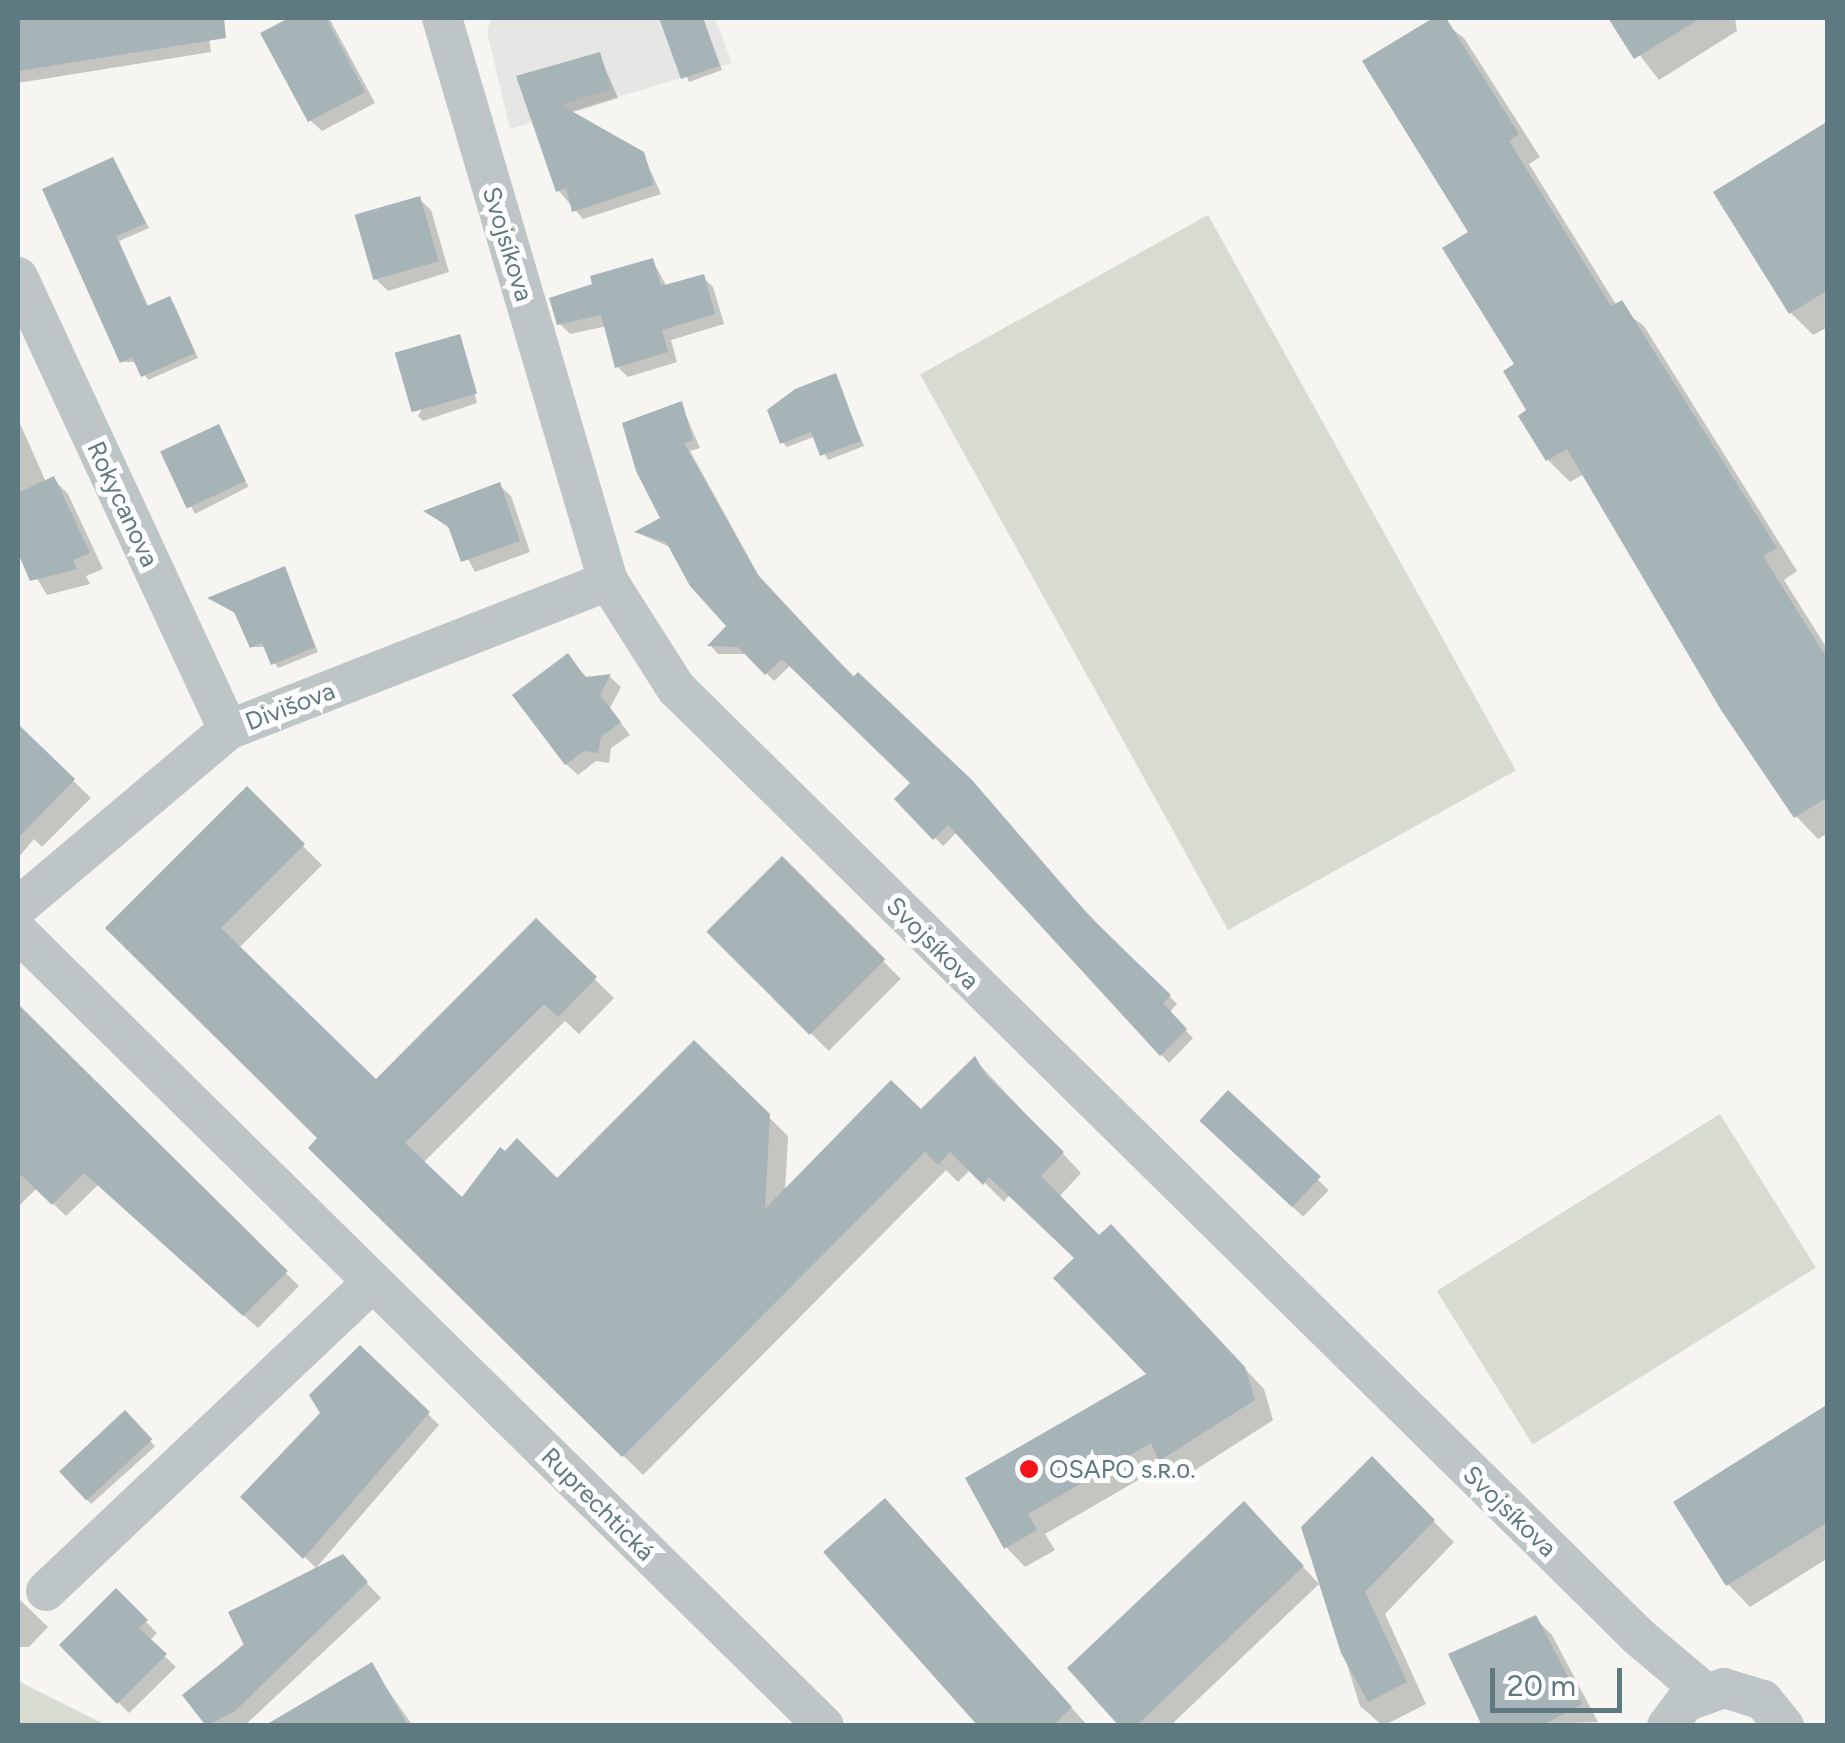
<!DOCTYPE html>
<html>
<head>
<meta charset="utf-8">
<style>
  body { margin:0 }
  #map { position:relative; width:1845px; height:1743px; overflow:hidden; background:#f6f5f1; font-family:Figtree,sans-serif }
  div>[style] { position:absolute }
  [style*='--x'] { left:calc(var(--x)*1px); top:calc(var(--y)*1px); width:calc(var(--w)*1px); rotate:calc(var(--a)*1deg) }
  .built>* { inset:0; background:#e6e6e5 }
  .green>* { inset:0; background:#d7dbd0; transform-origin:0 0 }
  .shadow>* { inset:0; background:#0003; transform-origin:0 0 }
  .building>* { inset:0; background:#a6b4b7; transform-origin:0 0 }
  .minor>* { height:40px; margin:-20px; padding:0 20px; transform-origin:20px; border-radius:20px; background:#bec5c7 }
  .dots>* { width:28px; height:28px; translate:-50% -50%; box-sizing:border-box; border:5px solid #fff; border-radius:50% }
  span { translate:-50% -50%; white-space:nowrap; text-align:center; line-height:1.15; -webkit-text-stroke:10px #fff; paint-order:stroke }
  .street-label { font-size:25px; color:#5e7a80 }
  .poi-label { font-size:25px; color:#5e7a80 }
  .left { translate:0 -50%; text-align:left }
  .frame { position:absolute; inset:0; border:20px solid #5e7a80; pointer-events:none }
  .scale { position:absolute; left:1490px; top:1668px; width:132px; height:45px; box-sizing:border-box; border:5px solid #5e7a80; border-top:0; padding-left:12px; font-size:30px; line-height:35px; white-space:nowrap; color:#5e7a80; -webkit-text-stroke:8px #fff; paint-order:stroke }
</style>
</head>
<body>
<div id="map">
  <div class="built">
    <div style="clip-path:polygon(491px 18px,715px 18px,732px 63px,510px 129px,487px 32px)"></div>
  </div>
  <div class="green">
    <div style="left:1208px;top:215px;width:635px;height:329px;rotate:61deg"></div>
    <div style="left:1720px;top:1114px;width:181px;height:334px;rotate:58deg"></div>
    <div style="clip-path:polygon(18px 1681px,106px 1725px,18px 1725px)"></div>
  </div>
  <div class="shadow">
    <div style="clip-path:polygon(18px 18px,206px 18px,211px 52px,18px 83px)"></div>
    <div style="clip-path:polygon(295px 18px,329px 18px,375px 103px,322px 131px,310px 120px,263px 34px)"></div>
    <div style="clip-path:polygon(662px 18px,703px 18px,722px 70px,689px 82px)"></div>
    <div style="clip-path:polygon(1438px 18px,1464px 38px,1540px 157px,1529px 164px,1617px 306px,1644px 326px,1797px 571px,1784px 580px,1828px 650px,1828px 833px,1818px 839px,1796px 816px,1584px 474px,1570px 482px,1548px 460px,1471px 233px,1365px 62px)"></div>
    <div style="clip-path:polygon(1611px 18px,1735px 18px,1737px 31px,1659px 80px)"></div>
    <div style="clip-path:polygon(599px 54px,618px 98px,570px 113px,643px 154px,661px 194px,583px 219px,558px 190px,520px 77px)"></div>
    <div style="clip-path:polygon(1828px 124px,1828px 327px,1813px 335px,1791px 313px)"></div>
    <div style="clip-path:polygon(113px 160px,149px 228px,119px 241px,149px 308px,169px 299px,174px 304px,198px 358px,148px 380px,137px 362px,122px 362px,46px 190px)"></div>
    <div style="clip-path:polygon(419px 199px,431px 210px,449px 272px,388px 291px,376px 279px)"></div>
    <div style="clip-path:polygon(653px 261px,667px 287px,703px 277px,713px 287px,724px 324px,671px 340px,677px 362px,628px 377px,618px 367px,607px 326px,570px 334px,560px 324px)"></div>
    <div style="clip-path:polygon(459px 337px,477px 403px,423px 421px,418px 416px)"></div>
    <div style="clip-path:polygon(835px 376px,864px 446px,828px 460px,816px 436px,787px 447px,782px 442px)"></div>
    <div style="clip-path:polygon(681px 404px,700px 448px,690px 451px,764px 585px,1177px 1004px,1169px 1013px,1193px 1038px,1169px 1063px,957px 832px,943px 846px,897px 799px,914px 783px,791px 665px,774px 681px,748px 654px,718px 654px,711px 646px,730px 626px,672px 548px,638px 533px,664px 519px)"></div>
    <div style="clip-path:polygon(18px 419px,46px 482px,53px 479px,68px 494px,103px 569px,86px 576px,90px 584px,47px 595px,18px 547px)"></div>
    <div style="left:218px;top:427px;width:67px;height:60px;rotate:63deg"></div>
    <div style="clip-path:polygon(499px 485px,511px 496px,530px 552px,475px 572px,453px 531px,427px 512px)"></div>
    <div style="clip-path:polygon(285px 569px,318px 652px,278px 668px,266px 647px,252px 647px,238px 615px,211px 599px)"></div>
    <div style="clip-path:polygon(568px 656px,588px 679px,610px 677px,621px 687px,610px 708px,630px 735px,611px 748px,609px 763px,596px 761px,578px 775px,566px 764px)"></div>
    <div style="clip-path:polygon(30px 739px,91px 798px,42px 847px,34px 839px,18px 858px,18px 752px)"></div>
    <div style="clip-path:polygon(247px 790px,322px 865px,238px 949px,377px 1083px,536px 922px,614px 998px,579px 1034px,565px 1021px,423px 1163px,462px 1201px,557px 1182px,694px 1044px,788px 1136px,785px 1192px,921px 1113px,975px 1060px,1081px 1173px,1059px 1197px,1099px 1238px,1130px 1246px,1264px 1389px,1273px 1420px,1181px 1479px,1166px 1464px,1045px 1534px,1055px 1550px,1025px 1567px,1006px 1547px,968px 1479px,1150px 1375px,1077px 1259px,1010px 1194px,1004px 1202px,971px 1169px,958px 1182px,946px 1170px,643px 1475px,312px 1148px,321px 1138px,108px 928px)"></div>
    <div style="left:782px;top:860px;width:168px;height:102px;rotate:45deg"></div>
    <div style="clip-path:polygon(18px 1007px,299px 1286px,258px 1328px,99px 1184px,66px 1216px,37px 1188px,18px 1207px)"></div>
    <div style="left:1228px;top:1093px;width:140px;height:37px;rotate:44deg"></div>
    <div style="clip-path:polygon(360px 1348px,439px 1425px,316px 1568px,244px 1497px,324px 1413px)"></div>
    <div style="clip-path:polygon(1828px 1407px,1828px 1558px,1750px 1607px,1728px 1584px)"></div>
    <div style="left:125px;top:1413px;width:45px;height:86px;rotate:48deg"></div>
    <div style="clip-path:polygon(1372px 1459px,1454px 1542px,1385px 1614px,1426px 1704px,1383px 1726px,1360px 1706px,1304px 1527px)"></div>
    <div style="clip-path:polygon(901px 1517px,1087px 1725px,1086px 1726px,982px 1726px)"></div>
    <div style="clip-path:polygon(1261px 1522px,1319px 1584px,1170px 1726px,1123px 1726px)"></div>
    <div style="clip-path:polygon(342px 1557px,381px 1598px,244px 1726px,209px 1726px,186px 1695px)"></div>
    <div style="clip-path:polygon(116px 1592px,157px 1633px,149px 1641px,176px 1667px,129px 1713px,63px 1645px)"></div>
    <div style="clip-path:polygon(18px 1598px,48px 1627px,29px 1647px,18px 1647px)"></div>
    <div style="clip-path:polygon(1535px 1618px,1552px 1635px,1598px 1722px,1487px 1726px)"></div>
    <div style="clip-path:polygon(371px 1666px,413px 1726px,282px 1726px)"></div>
  </div>
  <div class="building">
    <div style="clip-path:polygon(18px 18px,224px 18px,226px 38px,18px 71px)"></div>
    <div style="clip-path:polygon(289px 18px,326px 18px,365px 92px,308px 122px,260px 33px)"></div>
    <div style="clip-path:polygon(659px 18px,703px 18px,719px 65px,681px 79px)"></div>
    <div style="clip-path:polygon(1433px 18px,1446px 18px,1519px 134px,1509px 141px,1611px 306px,1622px 300px,1777px 548px,1763px 556px,1828px 660px,1828px 797px,1794px 818px,1721px 710px,1567px 449px,1546px 461px,1518px 416px,1526px 410px,1503px 371px,1514px 364px,1442px 248px,1468px 232px,1362px 61px)"></div>
    <div style="clip-path:polygon(1608px 18px,1701px 18px,1634px 59px)"></div>
    <div style="clip-path:polygon(600px 52px,611px 89px,561px 105px,644px 152px,654px 185px,572px 212px,566px 188px,556px 192px,516px 76px)"></div>
    <div style="clip-path:polygon(1828px 121px,1828px 290px,1789px 314px,1713px 192px)"></div>
    <div style="clip-path:polygon(113px 157px,146px 223px,116px 236px,147px 306px,170px 296px,195px 353px,141px 377px,132px 357px,120px 363px,42px 189px)"></div>
    <div style="left:420px;top:196px;width:68px;height:68px;rotate:74deg"></div>
    <div style="clip-path:polygon(653px 258px,661px 286px,704px 274px,715px 314px,662px 330px,668px 352px,615px 368px,601px 315px,557px 325px,549px 298px,592px 284px,590px 276px)"></div>
    <div style="left:460px;top:334px;width:62px;height:68px;rotate:74deg"></div>
    <div style="clip-path:polygon(836px 373px,861px 441px,820px 456px,811px 432px,780px 444px,767px 410px,795px 389px)"></div>
    <div style="clip-path:polygon(682px 401px,693px 440px,684px 443px,757px 574px,853px 677px,858px 672px,972px 780px,1092px 919px,1171px 995px,1163px 1003px,1187px 1029px,1160px 1056px,948px 825px,933px 840px,894px 799px,910px 783px,782px 659px,765px 675px,738px 647px,707px 646px,726px 626px,690px 586px,666px 542px,634px 532px,660px 518px,636px 471px,622px 423px)"></div>
    <div style="left:219px;top:424px;width:63px;height:65px;rotate:65deg"></div>
    <div style="clip-path:polygon(54px 476px,90px 553px,73px 560px,77px 569px,30px 581px,18px 553px,18px 493px)"></div>
    <div style="clip-path:polygon(500px 482px,520px 541px,461px 562px,448px 526px,423px 511px)"></div>
    <div style="clip-path:polygon(285px 566px,315px 647px,271px 665px,262px 643px,250px 648px,234px 612px,207px 598px)"></div>
    <div style="clip-path:polygon(568px 653px,585px 677px,611px 674px,600px 695px,621px 722px,601px 737px,598px 753px,584px 751px,565px 765px,512px 695px)"></div>
    <div style="clip-path:polygon(18px 724px,75px 779px,18px 838px)"></div>
    <div style="clip-path:polygon(247px 786px,305px 844px,221px 928px,376px 1079px,536px 918px,597px 977px,558px 1017px,544px 1004px,405px 1143px,462px 1197px,500px 1147px,505px 1151px,517px 1138px,557px 1178px,694px 1040px,770px 1114px,765px 1209px,891px 1080px,921px 1109px,975px 1056px,986px 1075px,1064px 1152px,1041px 1176px,1099px 1235px,1111px 1224px,1245px 1367px,1255px 1400px,1159px 1461px,1151px 1443px,1028px 1514px,1037px 1530px,1004px 1549px,965px 1478px,1146px 1374px,1053px 1278px,1074px 1258px,989px 1177px,983px 1185px,950px 1152px,938px 1165px,925px 1152px,622px 1457px,308px 1148px,317px 1138px,105px 928px)"></div>
    <div style="left:782px;top:856px;width:146px;height:107px;rotate:45deg"></div>
    <div style="clip-path:polygon(18px 1004px,288px 1271px,243px 1316px,84px 1173px,52px 1205px,18px 1172px)"></div>
    <div style="left:1228px;top:1090px;width:127px;height:42px;rotate:43deg"></div>
    <div style="clip-path:polygon(360px 1345px,430px 1412px,303px 1559px,240px 1497px,320px 1413px,309px 1395px)"></div>
    <div style="clip-path:polygon(1828px 1404px,1828px 1522px,1726px 1586px,1673px 1502px)"></div>
    <div style="left:125px;top:1410px;width:40px;height:90px;rotate:47deg"></div>
    <div style="clip-path:polygon(1372px 1456px,1435px 1520px,1365px 1592px,1407px 1682px,1368px 1702px,1341px 1653px,1301px 1527px)"></div>
    <div style="clip-path:polygon(885px 1498px,1072px 1707px,1052px 1726px,978px 1726px,823px 1552px)"></div>
    <div style="clip-path:polygon(1244px 1501px,1304px 1566px,1136px 1726px,1119px 1726px,1067px 1668px)"></div>
    <div style="clip-path:polygon(343px 1554px,368px 1582px,235px 1711px,206px 1726px,182px 1695px,244px 1645px,228px 1612px)"></div>
    <div style="clip-path:polygon(116px 1588px,148px 1620px,139px 1628px,167px 1654px,117px 1704px,59px 1645px)"></div>
    <div style="clip-path:polygon(1536px 1615px,1582px 1704px,1541px 1726px,1482px 1726px,1448px 1654px)"></div>
    <div style="clip-path:polygon(372px 1662px,408px 1726px,264px 1726px)"></div>
  </div>
  <div class="minor">
    <div style="--x:442;--y:18;--w:587;--a:73.57"></div>
    <div style="--x:608;--y:581;--w:127;--a:57.6"></div>
    <div style="--x:676;--y:688;--w:1352;--a:44.58"></div>
    <div style="--x:1639;--y:1637;--w:85;--a:40.2"></div>
    <div style="--x:18;--y:277;--w:499;--a:65.1"></div>
    <div style="--x:18;--y:907;--w:275;--a:-40.1"></div>
    <div style="--x:228;--y:730;--w:408;--a:-21.4"></div>
    <div style="--x:18;--y:932;--w:1131;--a:44.57"></div>
    <div style="--x:46;--y:1591;--w:450;--a:-43.4"></div>
    <div style="--x:1667;--y:1726;--w:30;--a:-53"></div>
    <div style="--x:1685;--y:1702;--w:41;--a:-19.7"></div>
    <div style="--x:1724;--y:1688;--w:41;--a:17.1"></div>
    <div style="--x:1763;--y:1700;--w:33;--a:51"></div>
  </div>
  <div class="dots">
    <div style="left:1029px;top:1469px;background:#f41319"></div>
  </div>
  <div class="street-label">
    <span style="left:508px;top:244px;rotate:73deg">Svojsíkova</span>
    <span style="left:123px;top:504px;rotate:65deg">Rokycanova</span>
    <span style="left:290px;top:706px;rotate:-21deg">Divišova</span>
    <span style="left:933px;top:943px;rotate:45deg">Svojsíkova</span>
    <span style="left:598px;top:1504px;rotate:45deg">Ruprechtická</span>
    <span style="left:1510px;top:1511px;rotate:44deg">Svojsíkova</span>
  </div>
  <div class="poi-label">
    <span class="left" style="left:1049px;top:1469px">OSAPO s.ʀ.ᴏ.</span>
  </div>
  <div class="frame"></div>
  <div class="scale">20 m</div>
</div>
</body>
</html>
